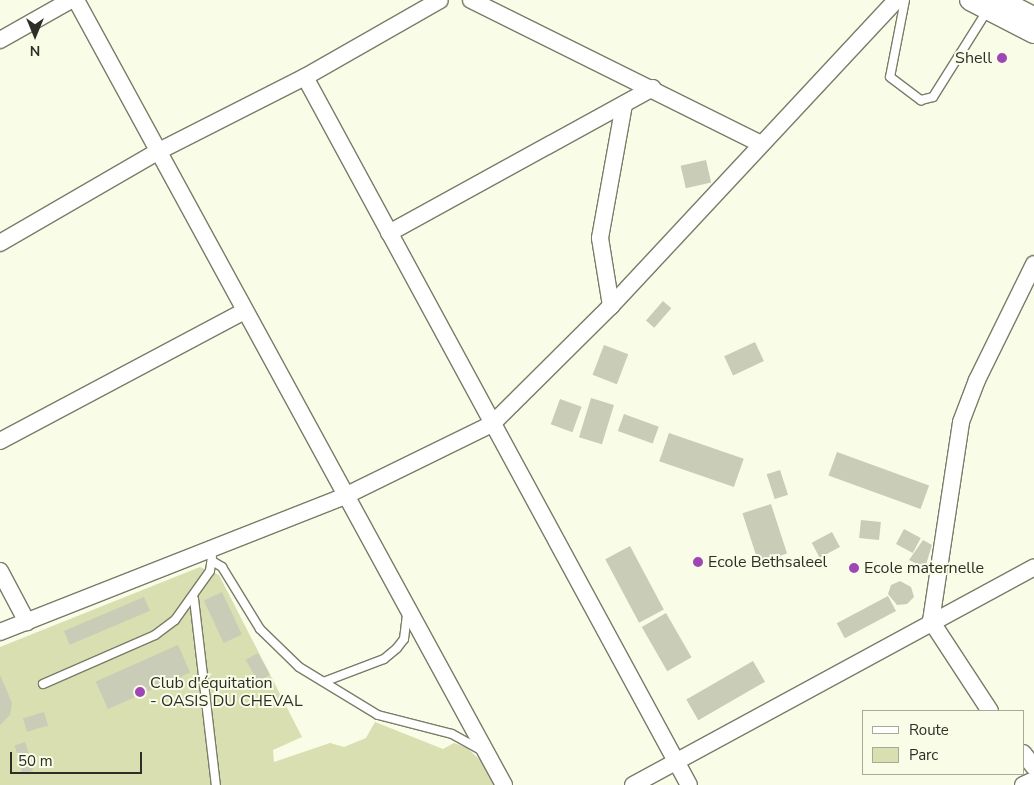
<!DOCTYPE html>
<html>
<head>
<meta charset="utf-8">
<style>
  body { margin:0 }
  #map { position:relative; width:1034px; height:785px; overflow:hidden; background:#f9fce7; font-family:"Nunito Sans",sans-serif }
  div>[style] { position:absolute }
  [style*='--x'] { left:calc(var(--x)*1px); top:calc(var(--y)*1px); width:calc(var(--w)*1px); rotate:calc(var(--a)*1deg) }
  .green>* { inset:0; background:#d9dfb0 }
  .building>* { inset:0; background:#c9ccb7; transform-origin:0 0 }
  .roads { filter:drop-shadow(1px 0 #7a7c69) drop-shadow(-1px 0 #7a7c69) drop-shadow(0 1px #7a7c69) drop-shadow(0 -1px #7a7c69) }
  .service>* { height:8px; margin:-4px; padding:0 4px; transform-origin:4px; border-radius:4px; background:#fff }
  .minor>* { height:16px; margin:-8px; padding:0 8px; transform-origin:8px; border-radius:8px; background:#fff }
  .tertiary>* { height:20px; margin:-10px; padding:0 10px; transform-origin:10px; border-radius:10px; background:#fff }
  .dots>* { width:14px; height:14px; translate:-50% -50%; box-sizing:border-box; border:2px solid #f9fce7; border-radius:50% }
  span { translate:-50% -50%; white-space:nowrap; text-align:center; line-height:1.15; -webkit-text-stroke:4px #f9fce7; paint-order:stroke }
  .poi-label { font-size:16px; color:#2d2e26 }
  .right { translate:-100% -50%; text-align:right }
  .left { translate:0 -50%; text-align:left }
  .legend { position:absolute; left:862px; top:710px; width:162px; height:65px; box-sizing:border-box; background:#f9fce7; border:1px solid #a7aa9a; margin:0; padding:6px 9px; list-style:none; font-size:15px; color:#2d2e26 }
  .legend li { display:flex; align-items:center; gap:10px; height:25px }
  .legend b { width:25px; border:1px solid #a7aa9a }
  .north { position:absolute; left:10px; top:10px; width:50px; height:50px; -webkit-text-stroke:4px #f9fce7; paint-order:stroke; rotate:180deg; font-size:14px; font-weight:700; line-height:20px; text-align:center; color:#2d2e26 }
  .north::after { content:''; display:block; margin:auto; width:18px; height:22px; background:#2d2e26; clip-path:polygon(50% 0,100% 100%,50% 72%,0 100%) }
  .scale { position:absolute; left:10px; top:752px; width:132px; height:22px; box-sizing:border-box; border:2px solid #2d2e26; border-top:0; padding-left:6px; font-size:15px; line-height:18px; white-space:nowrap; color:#2d2e26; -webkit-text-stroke:4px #f9fce7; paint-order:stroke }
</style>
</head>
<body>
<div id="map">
  <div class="green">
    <div style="clip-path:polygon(200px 567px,219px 575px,302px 737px,273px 750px,274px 762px,330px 743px,344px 747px,366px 738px,375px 722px,443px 749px,454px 743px,467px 748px,487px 766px,499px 785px,0 785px,0 647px)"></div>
  </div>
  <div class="building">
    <div style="left:706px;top:160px;width:23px;height:26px;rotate:77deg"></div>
    <div style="left:663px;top:301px;width:11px;height:26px;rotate:41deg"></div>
    <div style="left:755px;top:342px;width:21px;height:34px;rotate:65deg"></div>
    <div style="left:604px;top:345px;width:26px;height:32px;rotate:21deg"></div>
    <div style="left:591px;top:398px;width:24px;height:41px;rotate:17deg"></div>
    <div style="left:560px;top:399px;width:23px;height:27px;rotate:20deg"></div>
    <div style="left:624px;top:414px;width:37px;height:18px;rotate:20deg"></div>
    <div style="left:669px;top:433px;width:79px;height:30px;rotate:19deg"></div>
    <div style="left:837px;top:452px;width:98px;height:25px;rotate:20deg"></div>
    <div style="left:780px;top:470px;width:26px;height:14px;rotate:72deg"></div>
    <div style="left:771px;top:504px;width:52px;height:30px;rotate:72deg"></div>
    <div style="left:861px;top:520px;width:20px;height:18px;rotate:6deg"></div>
    <div style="left:904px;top:529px;width:19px;height:17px;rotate:28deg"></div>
    <div style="left:832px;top:532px;width:17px;height:23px;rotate:62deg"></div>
    <div style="clip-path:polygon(923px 540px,932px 545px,925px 568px,909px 560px)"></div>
    <div style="left:630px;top:546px;width:72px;height:28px;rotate:62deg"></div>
    <div style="clip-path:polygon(900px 581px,911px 587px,914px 597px,907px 604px,897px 605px,888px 594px,891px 585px)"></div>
    <div style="left:222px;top:592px;width:47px;height:20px;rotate:65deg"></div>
    <div style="left:888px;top:596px;width:17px;height:58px;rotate:62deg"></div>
    <div style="left:144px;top:597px;width:15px;height:87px;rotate:67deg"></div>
    <div style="left:666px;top:613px;width:51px;height:28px;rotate:60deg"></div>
    <div style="left:178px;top:645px;width:30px;height:90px;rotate:66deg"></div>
    <div style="left:258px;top:653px;width:25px;height:14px;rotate:61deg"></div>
    <div style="left:753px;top:661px;width:24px;height:77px;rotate:60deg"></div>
    <div style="clip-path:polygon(0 675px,12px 703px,10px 715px,0 725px)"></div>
    <div style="left:44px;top:712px;width:14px;height:22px;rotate:73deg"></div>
    <div style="left:25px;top:742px;width:16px;height:11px;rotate:72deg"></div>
    <div style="left:31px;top:762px;width:9px;height:11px;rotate:77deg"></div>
  </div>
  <div class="roads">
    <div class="service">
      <div style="--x:905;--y:0;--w:78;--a:101"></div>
      <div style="--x:890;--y:77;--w:39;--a:37"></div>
      <div style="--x:921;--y:100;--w:12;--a:-14"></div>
      <div style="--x:933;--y:97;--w:102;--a:-57.9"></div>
      <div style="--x:212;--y:561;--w:12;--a:31"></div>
      <div style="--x:222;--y:567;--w:73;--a:58.5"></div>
      <div style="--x:260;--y:629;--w:54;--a:44.3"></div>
      <div style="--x:299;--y:667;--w:92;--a:31.3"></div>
      <div style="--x:378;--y:715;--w:76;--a:14.4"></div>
      <div style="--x:452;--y:734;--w:33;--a:29"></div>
      <div style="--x:194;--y:599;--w:187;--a:83.3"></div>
      <div style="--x:326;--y:681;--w:62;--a:-20.8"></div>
      <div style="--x:384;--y:659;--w:17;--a:-40"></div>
      <div style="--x:397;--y:648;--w:11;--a:-52"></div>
      <div style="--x:404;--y:639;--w:25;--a:-83"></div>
      <div style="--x:43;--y:684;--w:122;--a:-23.6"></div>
      <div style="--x:155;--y:635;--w:25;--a:-37"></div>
      <div style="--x:175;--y:620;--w:60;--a:-54.5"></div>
      <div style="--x:210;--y:571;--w:14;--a:-82"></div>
    </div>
    <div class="minor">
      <div style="--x:76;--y:0;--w:894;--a:61.4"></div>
      <div style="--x:471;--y:0;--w:322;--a:26.4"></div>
      <div style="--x:0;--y:40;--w:81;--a:-29.4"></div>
      <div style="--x:305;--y:77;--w:805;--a:61.53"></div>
      <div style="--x:389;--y:233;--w:301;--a:-28.8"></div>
      <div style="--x:0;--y:243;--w:184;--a:-30.1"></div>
      <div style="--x:159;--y:151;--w:164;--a:-26.9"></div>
      <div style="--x:305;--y:77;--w:155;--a:-29.7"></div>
      <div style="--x:611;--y:306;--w:69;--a:-99.2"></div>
      <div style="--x:600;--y:238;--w:136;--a:-79.8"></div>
      <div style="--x:0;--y:441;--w:277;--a:-28"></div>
      <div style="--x:0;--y:571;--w:58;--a:62.1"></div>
      <div style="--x:0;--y:632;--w:373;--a:-21.5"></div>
      <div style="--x:347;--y:495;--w:161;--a:-26.1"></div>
      <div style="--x:492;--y:424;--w:168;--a:-44.8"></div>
      <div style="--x:611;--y:306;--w:418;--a:-47"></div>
      <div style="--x:990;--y:711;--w:108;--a:-123.2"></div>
      <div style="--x:931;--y:621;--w:201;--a:-81.4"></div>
      <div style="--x:961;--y:422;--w:45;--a:-69.1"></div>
      <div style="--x:977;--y:380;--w:129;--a:-63.8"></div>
      <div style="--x:1023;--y:753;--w:18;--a:52"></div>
      <div style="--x:633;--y:785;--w:456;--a:-28.5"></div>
      <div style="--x:1023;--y:785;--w:12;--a:-24"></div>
    </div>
    <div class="tertiary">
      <div style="--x:970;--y:0;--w:72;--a:27.3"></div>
      <div style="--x:1002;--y:1;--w:36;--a:27"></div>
    </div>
  </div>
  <div class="dots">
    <div style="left:1002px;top:58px;background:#9e47b4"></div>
    <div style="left:698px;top:562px;background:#9e47b4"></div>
    <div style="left:854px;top:568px;background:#9e47b4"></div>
    <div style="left:140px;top:692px;background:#9e47b4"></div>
  </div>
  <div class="poi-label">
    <span class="right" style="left:992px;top:58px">Shell</span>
    <span class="left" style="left:708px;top:562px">Ecole Bethsaleel</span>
    <span class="left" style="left:864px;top:568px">Ecole maternelle</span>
    <span class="left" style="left:150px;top:692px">Club d'équitation<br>- OASIS DU CHEVAL</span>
  </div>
  <ul class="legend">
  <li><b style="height:6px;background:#fff"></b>Route</li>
  <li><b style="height:14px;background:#d9dfb0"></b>Parc</li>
  </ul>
  <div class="north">N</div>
  <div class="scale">50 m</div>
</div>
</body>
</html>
